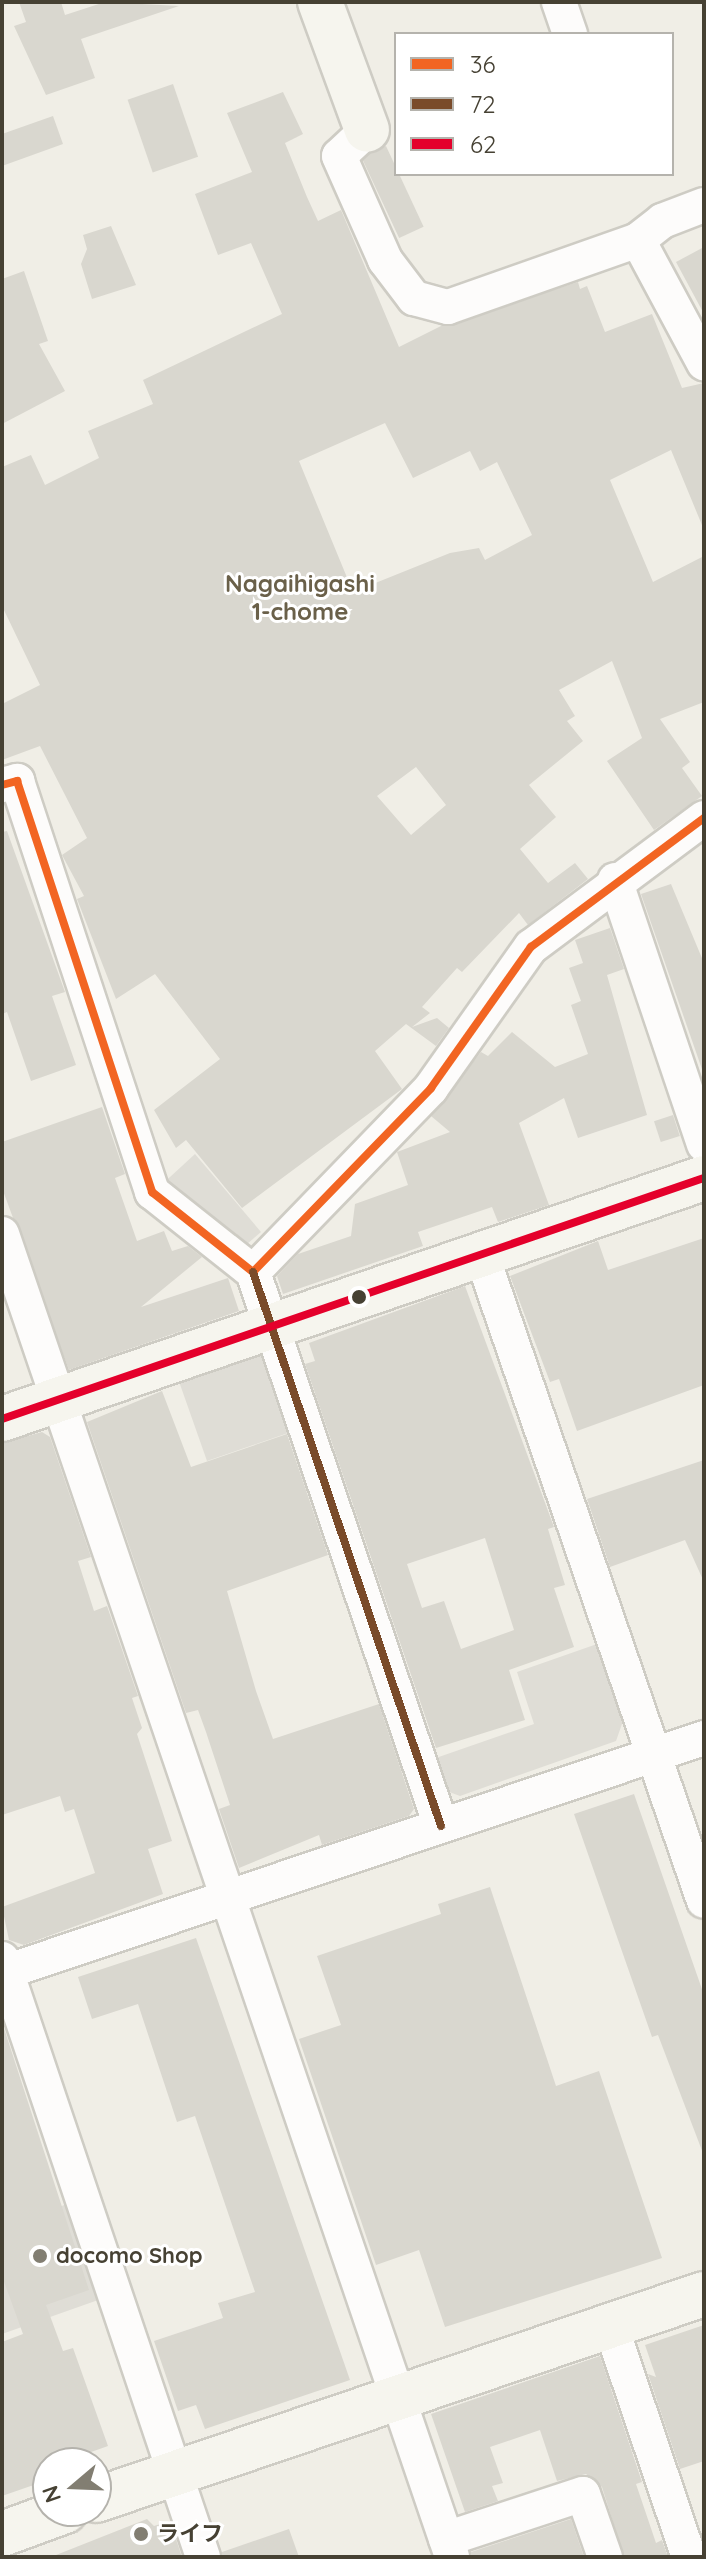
<!DOCTYPE html>
<html>
<head>
<meta charset="utf-8">
<style>
  body { margin:0 }
  #map { position:relative; width:706px; height:2559px; overflow:hidden; background:#f0eee6; font-family:Quicksand,"Noto Sans JP",sans-serif }
  div>[style] { position:absolute }
  [style*='--x'] { left:calc(var(--x)*1px); top:calc(var(--y)*1px); width:calc(var(--w)*1px); rotate:calc(var(--a)*1deg) }
  .parking>* { inset:0; background:#dfddd6 }
  .building>* { inset:0; background:#d9d7cf; transform-origin:0 0 }
  .roads { filter:drop-shadow(2px 0 #ceccc4) drop-shadow(-2px 0 #ceccc4) drop-shadow(0 2px #ceccc4) drop-shadow(0 -2px #ceccc4) }
  .street>* { height:34px; margin:-17px; padding:0 17px; transform-origin:17px; border-radius:17px; background:#fdfcfb }
  .secondary>* { height:44px; margin:-22px; padding:0 22px; transform-origin:22px; border-radius:22px; background:#f6f5ee }
  .bus-1>* { height:8px; margin:-4px; padding:0 4px; transform-origin:4px; border-radius:4px; background:#f26522 }
  .bus-2>* { height:8px; margin:-4px; padding:0 4px; transform-origin:4px; border-radius:4px; background:#7a4b2a }
  .bus-3>* { height:8px; margin:-4px; padding:0 4px; transform-origin:4px; border-radius:4px; background:#e4002b }
  .dots>* { width:22px; height:22px; translate:-50% -50%; box-sizing:border-box; border:4px solid #fff; border-radius:50% }
  span { translate:-50% -50%; white-space:nowrap; text-align:center; line-height:1.15; -webkit-text-stroke:6px #fff; paint-order:stroke }
  .poi-label { font-size:22px; color:#464133; font-weight:700 }
  .left { translate:0 -50%; text-align:left }
  .neighbourhood-label { font-size:24px; color:#6a6049; font-weight:700 }
  .frame { position:absolute; inset:0; border:4px solid #464133; pointer-events:none }
  .legend { position:absolute; left:394px; top:32px; width:280px; height:144px; box-sizing:border-box; background:#fff; border:2px solid #b5b3ad; margin:0; padding:10px 14px; list-style:none; font-size:24px; color:#464133 }
  .legend li { display:flex; align-items:center; gap:16px; height:40px }
  .legend b { width:40px; border:2px solid #b5b3ad }
  .north { position:absolute; left:32px; top:2447px; width:80px; height:80px; box-sizing:border-box; background:#fff; border:2px solid #b5b3ad; border-radius:50%; rotate:251deg; font-size:22px; font-weight:700; line-height:32px; text-align:center; color:#464133 }
  .north::after { content:''; display:block; margin:auto; width:28px; height:36px; background:#827e72; clip-path:polygon(50% 0,100% 100%,50% 72%,0 100%) }
</style>
</head>
<body>
<div id="map">
  <div class="parking">
    <div style="clip-path:polygon(195px 1154px,261px 1232px,238px 1252px,157px 1189px)"></div>
    <div style="clip-path:polygon(250px 1348px,265px 1357px,291px 1432px,207px 1461px,176px 1373px)"></div>
    <div style="clip-path:polygon(597px 1644px,623px 1721px,616px 1741px,460px 1796px,444px 1790px,433px 1759px,534px 1724px,517px 1672px)"></div>
    <div style="clip-path:polygon(67px 2204px,101px 2299px,2px 2334px,2px 2228px)"></div>
  </div>
  <div class="building">
    <div style="clip-path:polygon(19px 2px,61px 2px,65px 15px,105px 2px,179px 6px,81px 39px,95px 78px,46px 95px,14px 26px,26px 22px)"></div>
    <div style="left:173px;top:84px;width:77px;height:48px;rotate:71deg"></div>
    <div style="clip-path:polygon(evenodd,283px 92px,303px 134px,285px 143px,307px 197px,318px 221px,341px 210px,399px 347px,441px 326px,578px 282px,580px 289px,587px 286px,605px 332px,652px 314px,682px 388px,704px 383px,704px 530px,671px 450px,610px 480px,653px 582px,704px 556px,704px 702px,660px 719px,690px 762px,682px 768px,702px 796px,654px 830px,607px 761px,642px 738px,612px 661px,559px 690px,575px 716px,567px 721px,583px 741px,529px 785px,556px 817px,520px 849px,548px 883px,575px 863px,588px 879px,528px 925px,519px 913px,462px 972px,457px 968px,422px 1007px,430px 1013px,412px 1027px,437px 1018px,449px 1028px,436px 1046px,406px 1024px,375px 1051px,402px 1089px,242px 1208px,186px 1140px,176px 1148px,154px 1110px,220px 1059px,155px 974px,116px 999px,77px 899px,84px 896px,62px 855px,87px 838px,40px 746px,2px 760px,2px 704px,40px 685px,2px 606px,2px 467px,31px 455px,45px 485px,99px 458px,88px 431px,153px 404px,143px 380px,282px 314px,251px 243px,218px 255px,195px 194px,252px 172px,227px 113px,283px 92px,385px 423px,413px 478px,470px 451px,480px 471px,497px 462px,532px 535px,485px 560px,479px 548px,450px 553px,353px 592px,299px 461px,385px 423px,283px 92px,416px 767px,446px 805px,411px 835px,377px 796px,416px 767px)"></div>
    <div style="clip-path:polygon(53px 116px,63px 144px,2px 166px,2px 134px)"></div>
    <div style="left:386px;top:146px;width:89px;height:27px;rotate:65deg"></div>
    <div style="clip-path:polygon(111px 226px,136px 285px,92px 299px,81px 264px,87px 249px,83px 235px)"></div>
    <div style="clip-path:polygon(704px 247px,704px 314px,676px 262px)"></div>
    <div style="clip-path:polygon(24px 271px,48px 341px,39px 344px,65px 391px,2px 424px,2px 279px)"></div>
    <div style="clip-path:polygon(7px 831px,65px 992px,52px 996px,76px 1065px,31px 1081px,7px 1012px,2px 1014px,2px 832px)"></div>
    <div style="clip-path:polygon(671px 884px,704px 963px,704px 1075px,641px 894px)"></div>
    <div style="clip-path:polygon(610px 928px,624px 969px,607px 975px,647px 1115px,578px 1138px,564px 1098px,519px 1123px,549px 1205px,498px 1222px,492px 1207px,418px 1232px,423px 1246px,283px 1294px,277px 1276px,298px 1254px,351px 1236px,355px 1204px,408px 1185px,397px 1152px,450px 1132px,431px 1116px,481px 1052px,488px 1056px,512px 1032px,555px 1067px,588px 1054px,571px 1005px,581px 1001px,569px 968px,583px 963px,575px 940px)"></div>
    <div style="clip-path:polygon(102px 1107px,125px 1174px,115px 1178px,137px 1241px,164px 1231px,172px 1251px,188px 1246px,202px 1257px,141px 1307px,228px 1278px,239px 1311px,69px 1370px,2px 1188px,2px 1142px)"></div>
    <div style="left:673px;top:1115px;width:22px;height:20px;rotate:72deg"></div>
    <div style="clip-path:polygon(704px 1238px,704px 1385px,577px 1431px,559px 1379px,550px 1382px,510px 1276px,598px 1241px,608px 1270px)"></div>
    <div style="clip-path:polygon(evenodd,465px 1286px,554px 1527px,548px 1529px,565px 1585px,554px 1588px,574px 1647px,509px 1670px,525px 1720px,436px 1748px,305px 1364px,315px 1361px,309px 1343px,465px 1286px,485px 1538px,514px 1630px,461px 1649px,444px 1601px,422px 1608px,407px 1564px,485px 1538px)"></div>
    <div style="clip-path:polygon(162px 1391px,191px 1467px,287px 1434px,328px 1555px,227px 1591px,256px 1691px,273px 1739px,379px 1704px,414px 1809px,409px 1816px,322px 1845px,319px 1835px,239px 1868px,219px 1809px,230px 1805px,206px 1732px,198px 1710px,186px 1713px,87px 1422px)"></div>
    <div style="clip-path:polygon(42px 1432px,50px 1437px,91px 1557px,78px 1561px,94px 1611px,107px 1606px,138px 1696px,132px 1698px,142px 1728px,137px 1734px,172px 1841px,148px 1849px,163px 1894px,24px 1945px,9px 1940px,2px 1907px,95px 1873px,74px 1809px,65px 1812px,60px 1796px,2px 1815px,2px 1443px)"></div>
    <div style="clip-path:polygon(704px 1460px,704px 1582px,685px 1540px,610px 1567px,587px 1499px)"></div>
    <div style="clip-path:polygon(634px 1794px,704px 1995px,704px 2156px,658px 2035px,652px 2037px,574px 1814px)"></div>
    <div style="clip-path:polygon(490px 1887px,556px 2086px,599px 2071px,662px 2258px,445px 2327px,419px 2250px,376px 2265px,299px 2039px,341px 2025px,317px 1956px,441px 1914px,438px 1904px)"></div>
    <div style="clip-path:polygon(196px 1938px,350px 2380px,205px 2429px,196px 2405px,178px 2411px,154px 2341px,223px 2318px,218px 2303px,255px 2292px,195px 2116px,177px 2122px,138px 2004px,92px 2019px,78px 1977px)"></div>
    <div style="clip-path:polygon(2px 2022px,89px 2290px,46px 2305px,63px 2351px,73px 2348px,108px 2446px,77px 2457px,79px 2463px,48px 2463px,48px 2480px,2px 2496px,2px 2342px,23px 2334px,2px 2276px)"></div>
    <div style="clip-path:polygon(704px 2325px,704px 2461px,680px 2469px,648px 2374px,656px 2377px,645px 2345px)"></div>
    <div style="clip-path:polygon(600px 2356px,642px 2482px,636px 2484px,656px 2543px,662px 2540px,668px 2557px,624px 2557px,602px 2487px,586px 2474px,557px 2481px,540px 2430px,490px 2447px,503px 2483px,492px 2486px,498px 2501px,465px 2512px,431px 2414px)"></div>
    <div style="clip-path:polygon(147px 2519px,154px 2526px,170px 2521px,182px 2557px,51px 2557px)"></div>
    <div style="clip-path:polygon(571px 2519px,584px 2557px,471px 2557px,471px 2552px)"></div>
    <div style="clip-path:polygon(289px 2529px,299px 2557px,222px 2557px,222px 2552px)"></div>
  </div>
  <div class="roads">
    <div class="street">
      <div style="--x:559;--y:2;--w:34;--a:71"></div>
      <div style="--x:367;--y:130;--w:38;--a:137"></div>
      <div style="--x:339;--y:156;--w:114;--a:66.1"></div>
      <div style="--x:385;--y:260;--w:48;--a:52.7"></div>
      <div style="--x:414;--y:298;--w:35;--a:15"></div>
      <div style="--x:448;--y:307;--w:201;--a:-19.4"></div>
      <div style="--x:638;--y:240;--w:140;--a:61.8"></div>
      <div style="--x:638;--y:240;--w:31;--a:-38"></div>
      <div style="--x:662;--y:221;--w:45;--a:-20.9"></div>
      <div style="--x:2;--y:785;--w:16;--a:-15"></div>
      <div style="--x:17;--y:781;--w:433;--a:71.8"></div>
      <div style="--x:152;--y:1192;--w:129;--a:38.4"></div>
      <div style="--x:253;--y:1272;--w:256;--a:-45.9"></div>
      <div style="--x:431;--y:1088;--w:173;--a:-54.7"></div>
      <div style="--x:531;--y:947;--w:216;--a:-36.7"></div>
      <div style="--x:615;--y:880;--w:279;--a:71.4"></div>
      <div style="--x:2;--y:1234;--w:1397;--a:71.21"></div>
      <div style="--x:481;--y:1253;--w:685;--a:71.01"></div>
      <div style="--x:253;--y:1272;--w:585;--a:71.26"></div>
      <div style="--x:2;--y:1959;--w:631;--a:71.42"></div>
      <div style="--x:2;--y:1973;--w:740;--a:-18.51"></div>
      <div style="--x:611;--y:2327;--w:243;--a:71.3"></div>
      <div style="--x:446;--y:2539;--w:144;--a:-18.2"></div>
      <div style="--x:583;--y:2494;--w:67;--a:70.8"></div>
    </div>
    <div class="secondary">
      <div style="--x:320;--y:2;--w:136;--a:69.8"></div>
      <div style="--x:2;--y:1419;--w:742;--a:-18.95"></div>
      <div style="--x:96;--y:2500;--w:642;--a:-18.72"></div>
      <div style="--x:2;--y:2534;--w:67;--a:-20.1"></div>
    </div>
  </div>
  <div class="bus-1">
    <div style="--x:2;--y:785;--w:16;--a:-15"></div>
    <div style="--x:17;--y:781;--w:433;--a:71.8"></div>
    <div style="--x:152;--y:1192;--w:129;--a:38.4"></div>
    <div style="--x:253;--y:1272;--w:256;--a:-45.9"></div>
    <div style="--x:431;--y:1088;--w:173;--a:-54.7"></div>
    <div style="--x:531;--y:947;--w:216;--a:-36.7"></div>
  </div>
  <div class="bus-2">
    <div style="--x:253;--y:1272;--w:585;--a:71.26"></div>
  </div>
  <div class="bus-3">
    <div style="--x:2;--y:1419;--w:742;--a:-18.95"></div>
  </div>
  <div class="dots">
    <div style="left:359px;top:1297px;background:#464133"></div>
    <div style="left:40px;top:2256px;background:#827e72"></div>
    <div style="left:141px;top:2534px;background:#827e72"></div>
  </div>
  <div class="poi-label">
    <span class="left" style="left:56px;top:2256px">docomo Shop</span>
    <span class="left" style="left:157px;top:2534px">ライフ</span>
  </div>
  <div class="neighbourhood-label">
    <span style="left:300px;top:598px">Nagaihigashi<br>1-chome</span>
  </div>
  <div class="frame"></div>
  <ul class="legend">
  <li><b style="height:10px;background:#f26522"></b>36</li>
  <li><b style="height:10px;background:#7a4b2a"></b>72</li>
  <li><b style="height:10px;background:#e4002b"></b>62</li>
  </ul>
  <div class="north">N</div>
</div>
</body>
</html>
